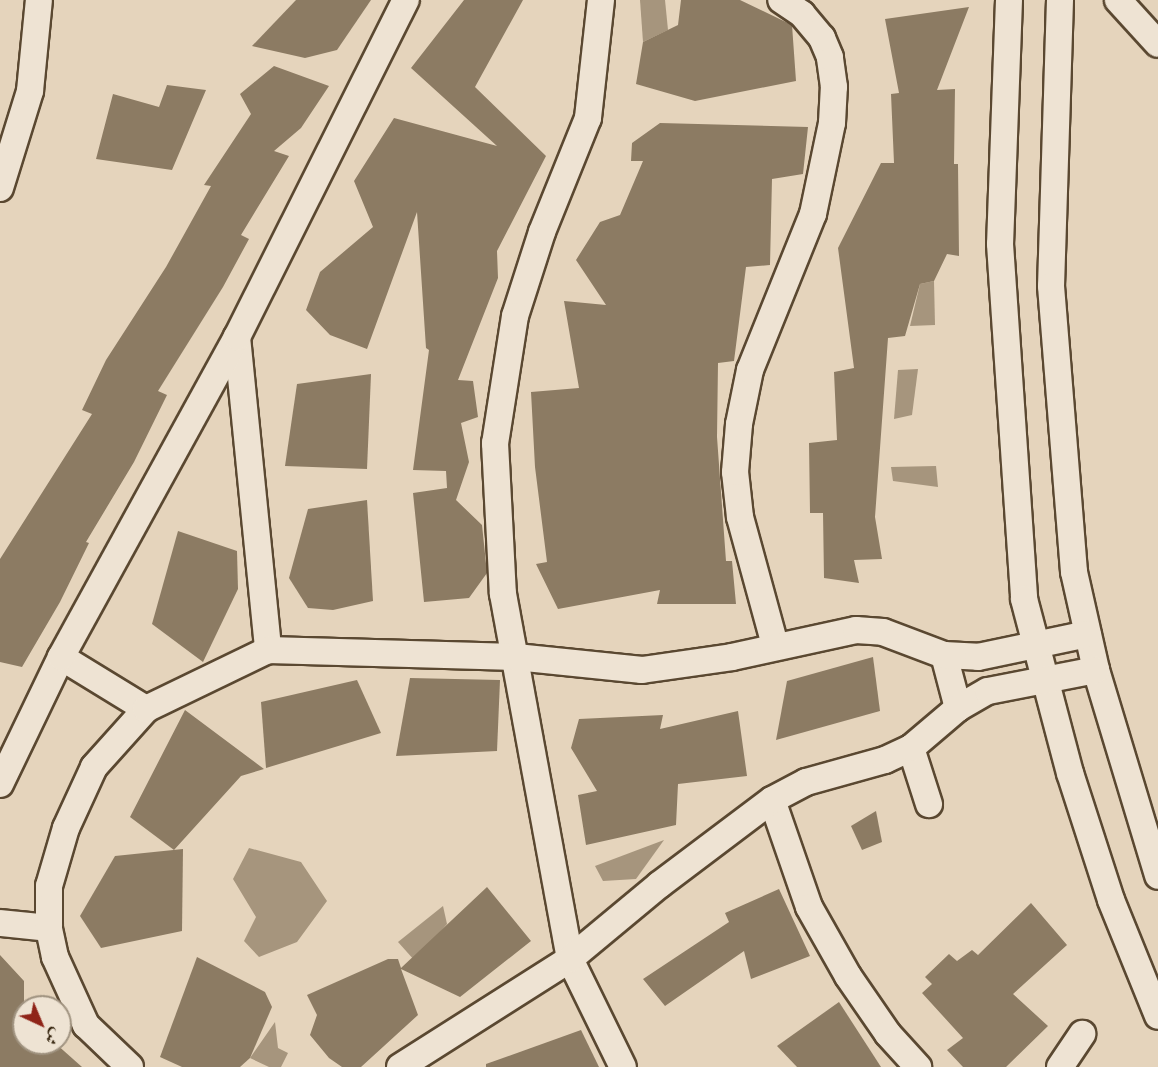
<!DOCTYPE html>
<html>
<head>
<meta charset="utf-8">
<style>
  body { margin:0 }
  #map { position:relative; width:1158px; height:1067px; overflow:hidden; background:#e5d4bc; font-family:"IM FELL DW Pica",Amiri,serif }
  div>[style] { position:absolute }
  [style*='--x'] { left:calc(var(--x)*1px); top:calc(var(--y)*1px); width:calc(var(--w)*1px); rotate:calc(var(--a)*1deg) }
  .water>* { inset:0; background:#a6957d }
  .building>* { inset:0; background:#8c7b63 }
  .roads { filter:drop-shadow(2px 0 #5a4831) drop-shadow(-2px 0 #5a4831) drop-shadow(0 2px #5a4831) drop-shadow(0 -2px #5a4831) }
  .street>* { height:26px; margin:-13px; padding:0 13px; transform-origin:13px; border-radius:13px; background:#eee3d3 }
  span { translate:-50% -50%; white-space:nowrap; text-align:center; line-height:1.15; -webkit-text-stroke:4.5px #eee3d3; paint-order:stroke }
  .north { position:absolute; left:12px; top:995px; width:60px; height:60px; box-sizing:border-box; background:#eee3d3; border:2px solid #a09380; border-radius:50%; rotate:136deg; font-size:16px; font-weight:700; line-height:24px; text-align:center; color:#2b1a03 }
  .north::after { content:''; display:block; margin:auto; width:21px; height:27px; background:#8f2418; clip-path:polygon(50% 0,100% 100%,50% 72%,0 100%) }
</style>
</head>
<body>
<div id="map">
  <div class="water">
    <div style="clip-path:polygon(640px 0,665px 0,668px 30px,643px 42px)"></div>
    <div style="clip-path:polygon(934px 281px,935px 325px,910px 326px,920px 284px)"></div>
    <div style="clip-path:polygon(918px 369px,912px 415px,894px 419px,898px 370px)"></div>
    <div style="clip-path:polygon(936px 466px,938px 487px,893px 481px,891px 467px)"></div>
    <div style="clip-path:polygon(664px 840px,636px 879px,603px 881px,595px 866px)"></div>
    <div style="clip-path:polygon(249px 848px,301px 862px,327px 901px,297px 942px,259px 957px,244px 941px,256px 917px,233px 879px)"></div>
    <div style="clip-path:polygon(443px 906px,447px 924px,415px 961px,398px 942px)"></div>
    <div style="clip-path:polygon(275px 1022px,278px 1048px,288px 1053px,281px 1067px,269px 1067px,250px 1058px)"></div>
  </div>
  <div class="building">
    <div style="clip-path:polygon(296px 0,371px 0,337px 50px,305px 58px,252px 46px)"></div>
    <div style="clip-path:polygon(464px 0,523px 0,475px 87px,546px 156px,497px 251px,498px 278px,458px 380px,473px 381px,478px 417px,461px 423px,469px 462px,456px 500px,482px 525px,487px 573px,469px 598px,424px 602px,413px 493px,447px 488px,446px 471px,413px 470px,429px 350px,426px 348px,417px 212px,367px 349px,330px 335px,306px 310px,320px 272px,373px 227px,354px 181px,394px 118px,497px 146px,411px 68px)"></div>
    <div style="clip-path:polygon(681px 0,740px 0,792px 25px,796px 81px,695px 101px,636px 84px,643px 42px,678px 25px)"></div>
    <div style="clip-path:polygon(969px 7px,937px 90px,955px 89px,954px 164px,958px 164px,959px 256px,947px 254px,934px 281px,920px 284px,905px 336px,888px 338px,875px 517px,882px 559px,854px 560px,859px 583px,824px 578px,823px 513px,810px 513px,809px 443px,837px 440px,834px 372px,854px 368px,838px 248px,881px 163px,894px 163px,891px 94px,899px 93px,885px 19px)"></div>
    <div style="clip-path:polygon(274px 66px,329px 86px,301px 128px,274px 151px,289px 156px,241px 235px,249px 239px,223px 287px,158px 391px,167px 395px,134px 462px,86px 542px,89px 543px,60px 602px,22px 667px,0 662px,0 559px,92px 414px,82px 410px,106px 360px,166px 267px,211px 186px,204px 185px,251px 114px,240px 94px)"></div>
    <div style="clip-path:polygon(167px 85px,206px 90px,172px 170px,96px 159px,113px 94px,159px 107px)"></div>
    <div style="clip-path:polygon(660px 123px,808px 127px,803px 174px,772px 179px,770px 265px,746px 267px,734px 361px,718px 363px,717px 437px,726px 561px,732px 561px,736px 604px,657px 604px,660px 590px,558px 609px,536px 564px,547px 562px,535px 467px,531px 392px,579px 388px,564px 301px,606px 305px,576px 260px,600px 222px,620px 215px,643px 161px,631px 161px,632px 143px)"></div>
    <div style="clip-path:polygon(371px 374px,367px 469px,285px 466px,297px 384px)"></div>
    <div style="clip-path:polygon(367px 500px,373px 601px,333px 610px,308px 608px,289px 578px,308px 509px)"></div>
    <div style="clip-path:polygon(178px 531px,237px 551px,238px 589px,203px 662px,152px 624px)"></div>
    <div style="clip-path:polygon(873px 657px,880px 711px,776px 740px,787px 681px)"></div>
    <div style="clip-path:polygon(410px 678px,500px 680px,497px 751px,396px 756px)"></div>
    <div style="clip-path:polygon(357px 680px,381px 733px,266px 768px,261px 702px)"></div>
    <div style="clip-path:polygon(185px 710px,264px 769px,241px 776px,174px 850px,130px 817px)"></div>
    <div style="clip-path:polygon(738px 711px,747px 776px,678px 784px,676px 825px,586px 845px,578px 795px,597px 791px,571px 748px,579px 719px,663px 715px,660px 729px)"></div>
    <div style="clip-path:polygon(876px 811px,882px 842px,862px 850px,851px 826px)"></div>
    <div style="clip-path:polygon(183px 849px,182px 931px,101px 948px,80px 916px,115px 856px)"></div>
    <div style="clip-path:polygon(487px 887px,531px 941px,460px 997px,401px 969px,418px 1015px,361px 1067px,342px 1067px,329px 1058px,310px 1035px,317px 1015px,307px 995px,388px 959px,398px 959px,401px 968px)"></div>
    <div style="clip-path:polygon(779px 889px,810px 956px,751px 979px,744px 951px,665px 1006px,643px 979px,729px 922px,725px 913px)"></div>
    <div style="clip-path:polygon(1031px 903px,1067px 945px,1013px 994px,1048px 1026px,1006px 1067px,963px 1067px,947px 1050px,963px 1038px,922px 993px,932px 984px,925px 977px,949px 954px,957px 961px,972px 950px,978px 955px)"></div>
    <div style="clip-path:polygon(0 955px,24px 981px,24px 1043px,55px 1043px,82px 1067px,0 1067px)"></div>
    <div style="clip-path:polygon(197px 957px,265px 992px,272px 1007px,250px 1058px,240px 1067px,182px 1067px,160px 1057px)"></div>
    <div style="clip-path:polygon(839px 1002px,881px 1067px,797px 1067px,777px 1046px)"></div>
    <div style="clip-path:polygon(581px 1030px,599px 1067px,486px 1067px,486px 1064px)"></div>
  </div>
  <div class="roads">
    <div class="street">
      <div style="--x:601;--y:0;--w:119;--a:96.3"></div>
      <div style="--x:588;--y:118;--w:123;--a:112"></div>
      <div style="--x:542;--y:232;--w:88;--a:107.8"></div>
      <div style="--x:515;--y:316;--w:129;--a:98.9"></div>
      <div style="--x:495;--y:443;--w:151;--a:87"></div>
      <div style="--x:503;--y:594;--w:371;--a:79.6"></div>
      <div style="--x:570;--y:959;--w:120;--a:63.9"></div>
      <div style="--x:1009;--y:0;--w:244;--a:92.1"></div>
      <div style="--x:1000;--y:244;--w:356;--a:86.1"></div>
      <div style="--x:1024;--y:599;--w:180;--a:75.2"></div>
      <div style="--x:1070;--y:773;--w:133;--a:72.1"></div>
      <div style="--x:1111;--y:900;--w:125;--a:67.9"></div>
      <div style="--x:1060;--y:0;--w:286;--a:91.8"></div>
      <div style="--x:1051;--y:286;--w:287;--a:85.4"></div>
      <div style="--x:1074;--y:572;--w:100;--a:77.3"></div>
      <div style="--x:1096;--y:670;--w:215;--a:73.2"></div>
      <div style="--x:1118;--y:0;--w:59;--a:47.7"></div>
      <div style="--x:0;--y:188;--w:102;--a:-72.8"></div>
      <div style="--x:30;--y:91;--w:91;--a:-84.4"></div>
      <div style="--x:237;--y:337;--w:315;--a:84.3"></div>
      <div style="--x:775;--y:645;--w:133;--a:-105.3"></div>
      <div style="--x:740;--y:517;--w:45;--a:-96.3"></div>
      <div style="--x:735;--y:472;--w:48;--a:-85.2"></div>
      <div style="--x:739;--y:424;--w:55;--a:-78.5"></div>
      <div style="--x:750;--y:370;--w:168;--a:-68"></div>
      <div style="--x:813;--y:214;--w:93;--a:-78.2"></div>
      <div style="--x:832;--y:123;--w:36;--a:-87"></div>
      <div style="--x:834;--y:87;--w:30;--a:-98"></div>
      <div style="--x:830;--y:57;--w:21;--a:-113"></div>
      <div style="--x:822;--y:38;--w:31;--a:-130"></div>
      <div style="--x:802;--y:14;--w:25;--a:-146"></div>
      <div style="--x:944;--y:655;--w:55;--a:75.2"></div>
      <div style="--x:61;--y:657;--w:100;--a:31.5"></div>
      <div style="--x:911;--y:748;--w:59;--a:72.2"></div>
      <div style="--x:0;--y:784;--w:141;--a:-64.3"></div>
      <div style="--x:61;--y:657;--w:365;--a:-61.2"></div>
      <div style="--x:237;--y:337;--w:377;--a:-63.4"></div>
      <div style="--x:772;--y:800;--w:113;--a:70.9"></div>
      <div style="--x:809;--y:907;--w:79;--a:60.5"></div>
      <div style="--x:848;--y:976;--w:70;--a:55.4"></div>
      <div style="--x:888;--y:1034;--w:45;--a:47.7"></div>
      <div style="--x:0;--y:923;--w:49;--a:5.8"></div>
      <div style="--x:130;--y:1067;--w:61;--a:-136.3"></div>
      <div style="--x:86;--y:1025;--w:75;--a:-114.5"></div>
      <div style="--x:55;--y:957;--w:30;--a:-102"></div>
      <div style="--x:49;--y:928;--w:42;--a:-90"></div>
      <div style="--x:49;--y:886;--w:60;--a:-73.7"></div>
      <div style="--x:66;--y:828;--w:67;--a:-65.3"></div>
      <div style="--x:94;--y:767;--w:78;--a:-48.1"></div>
      <div style="--x:146;--y:709;--w:136;--a:-25.8"></div>
      <div style="--x:268;--y:650;--w:248;--a:1.6"></div>
      <div style="--x:516;--y:657;--w:127;--a:5.9"></div>
      <div style="--x:642;--y:670;--w:91;--a:-8.2"></div>
      <div style="--x:732;--y:657;--w:127;--a:-12.3"></div>
      <div style="--x:856;--y:630;--w:27;--a:4"></div>
      <div style="--x:883;--y:632;--w:65;--a:20.7"></div>
      <div style="--x:944;--y:655;--w:34;--a:3"></div>
      <div style="--x:978;--y:657;--w:112;--a:-11.8"></div>
      <div style="--x:400;--y:1067;--w:201;--a:-32.4"></div>
      <div style="--x:570;--y:959;--w:116;--a:-39.7"></div>
      <div style="--x:659;--y:885;--w:141;--a:-37"></div>
      <div style="--x:772;--y:800;--w:38;--a:-28"></div>
      <div style="--x:806;--y:782;--w:82;--a:-15.6"></div>
      <div style="--x:885;--y:760;--w:29;--a:-25"></div>
      <div style="--x:911;--y:748;--w:62;--a:-40.4"></div>
      <div style="--x:958;--y:708;--w:34;--a:-30"></div>
      <div style="--x:988;--y:691;--w:110;--a:-11"></div>
      <div style="--x:1060;--y:1067;--w:40;--a:-56"></div>
    </div>
  </div>
  <div class="north">ش</div>
</div>
</body>
</html>
